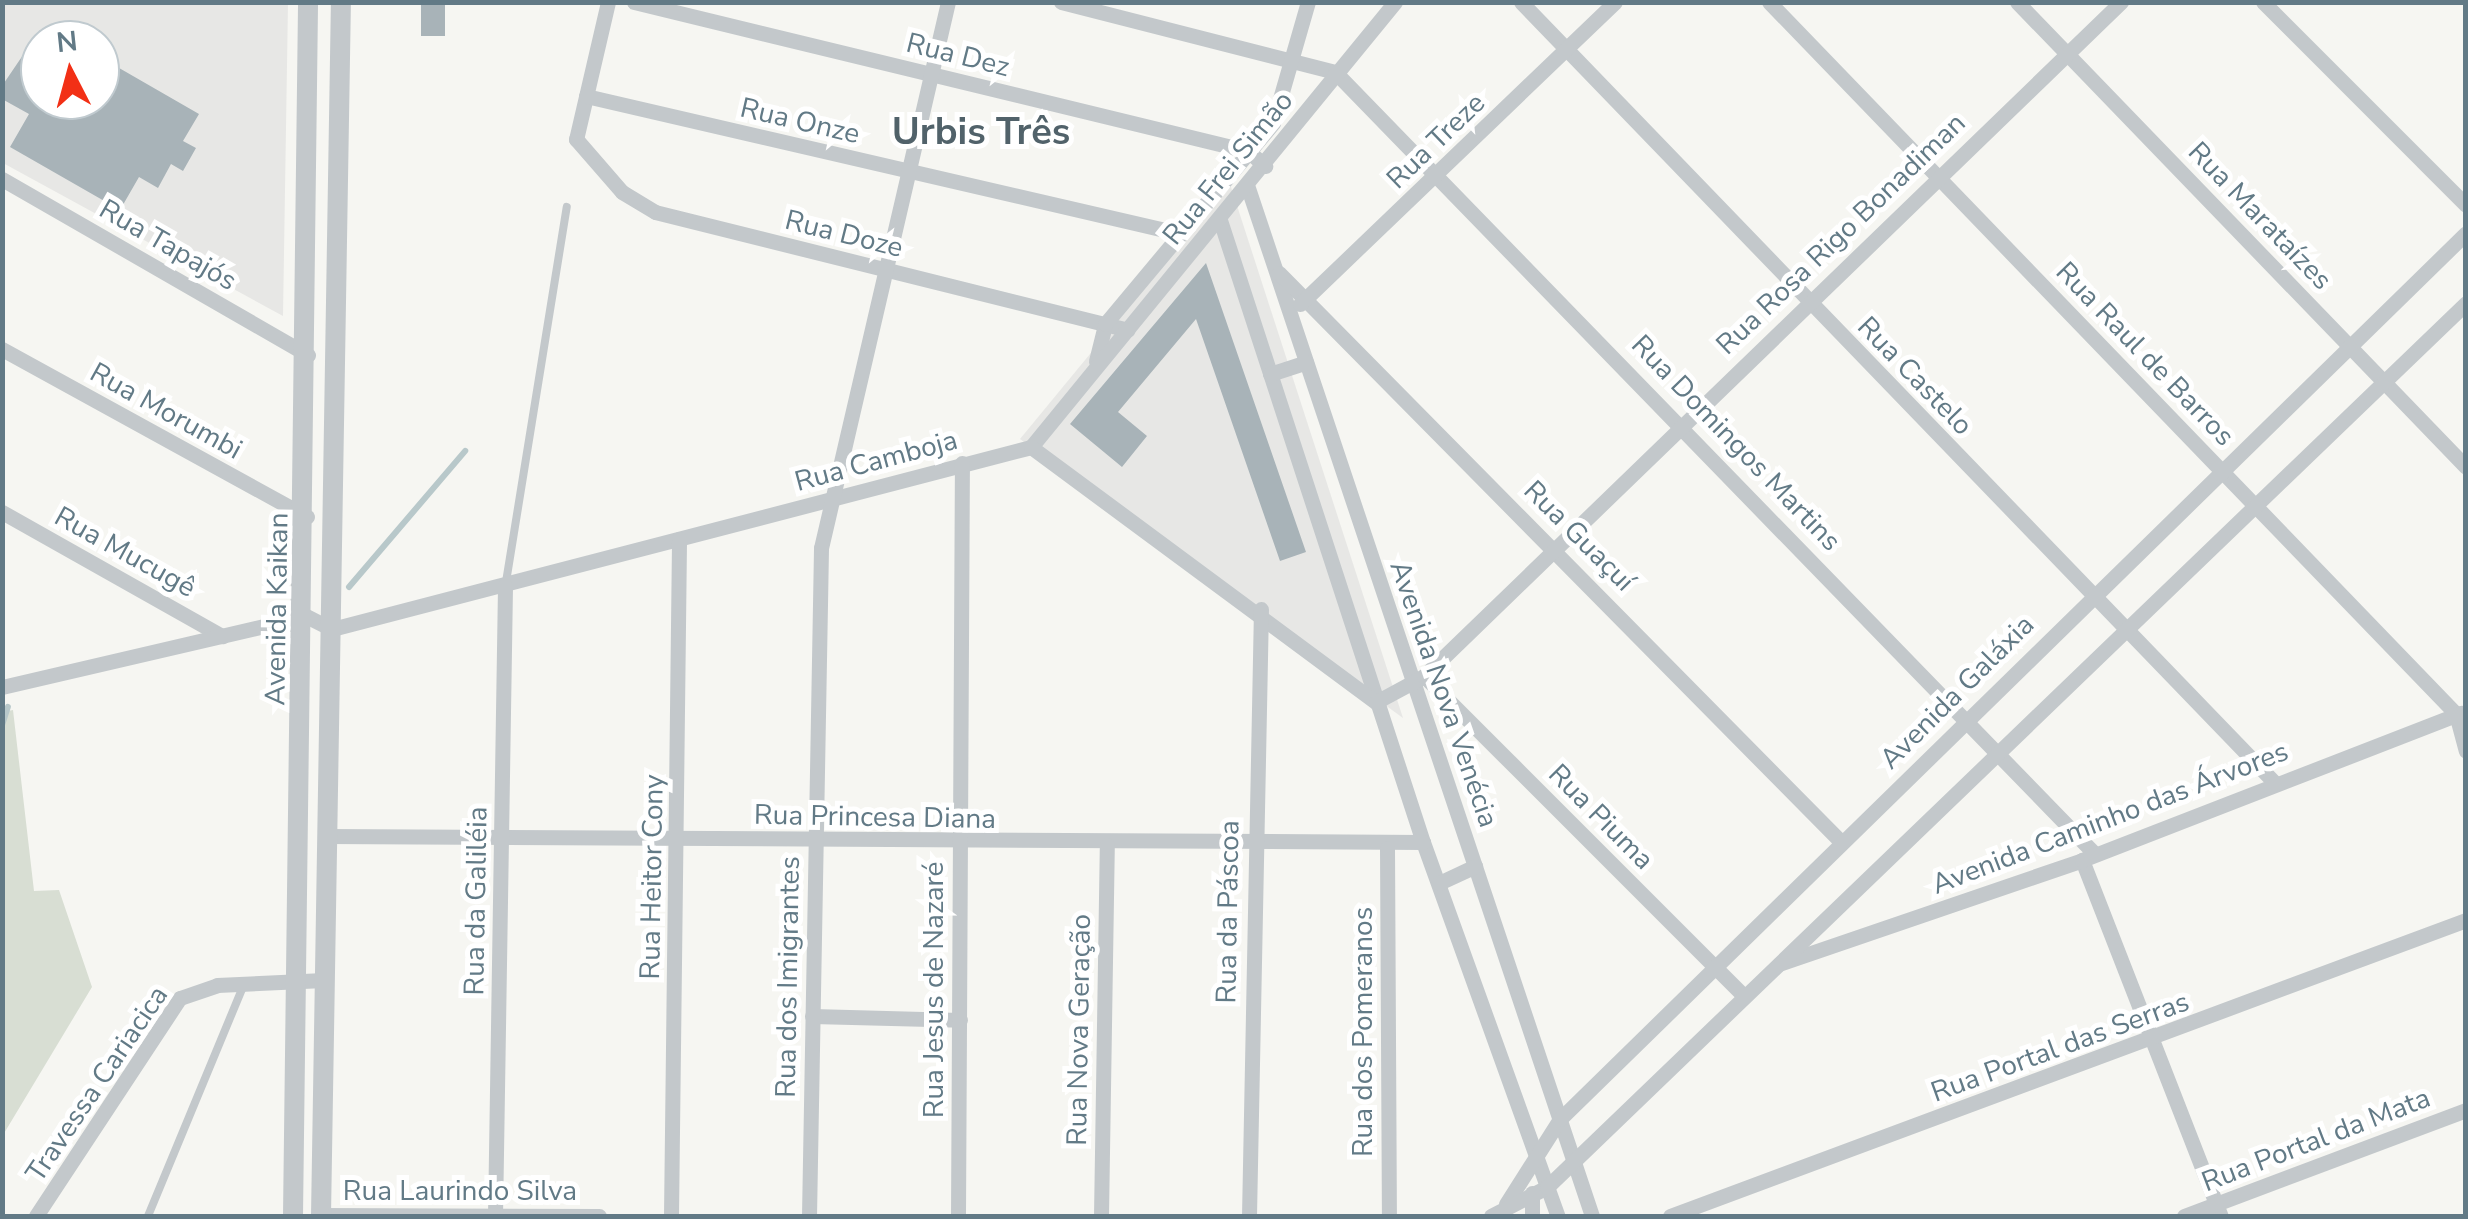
<!DOCTYPE html>
<html>
<head>
<meta charset="utf-8">
<style>
  body { margin:0 }
  #map { position:relative; width:2468px; height:1219px; overflow:hidden; background:#f6f6f2; font-family:"Nunito Sans",sans-serif }
  div>[style] { position:absolute }
  [style*='--x'] { left:calc(var(--x)*1px); top:calc(var(--y)*1px); width:calc(var(--w)*1px); rotate:calc(var(--a)*1deg) }
  .built>* { inset:0; background:#e7e7e5 }
  .green>* { inset:0; background:#d8ded3 }
  .stream>* { height:6px; margin:-3px; padding:0 3px; transform-origin:3px; border-radius:3px; background:#b8c8ca }
  .building>* { inset:0; background:#a8b3b8; transform-origin:0 0 }
  .service>* { height:8px; margin:-4px; padding:0 4px; transform-origin:4px; border-radius:4px; background:#c3c8cb }
  .minor>* { height:15px; margin:-7.5px; padding:0 7.5px; transform-origin:7.5px; border-radius:7.5px; background:#c3c8cb }
  .tertiary>* { height:20px; margin:-10px; padding:0 10px; transform-origin:10px; border-radius:10px; background:#c3c8cb }
  span { translate:-50% -50%; white-space:nowrap; text-align:center; line-height:1.15; -webkit-text-stroke:10px #fff; paint-order:stroke }
  .street-label { font-size:28px; color:#627a86 }
  .district-label { font-size:38px; color:#51626a; font-weight:700 }
  .frame { position:absolute; inset:0; border:5px solid #627a86; pointer-events:none }
  .north { position:absolute; left:20px; top:20px; width:100px; height:100px; box-sizing:border-box; background:#fff; border:2px solid #c0cacf; border-radius:50%; rotate:354deg; font-size:28px; font-weight:700; line-height:40px; text-align:center; color:#627a86 }
  .north::after { content:''; display:block; margin:auto; width:35px; height:45px; background:#f23016; clip-path:polygon(50% 0,100% 100%,50% 72%,0 100%) }
</style>
</head>
<body>
<div id="map">
  <div class="built">
    <div style="clip-path:polygon(evenodd,2px 3px,288px 3px,283px 316px,3px 163px,2px 3px,40px 40px,100px 40px,100px 100px,40px 100px,40px 40px)"></div>
    <div style="clip-path:polygon(1230px 184px,1403px 718px,1020px 439px)"></div>
  </div>
  <div class="green">
    <div style="clip-path:polygon(13px 710px,34px 891px,59px 890px,92px 987px,3px 1135px,2px 712px)"></div>
  </div>
  <div class="stream">
    <div style="--x:349;--y:587;--w:179;--a:-49.5"></div>
    <div style="--x:2;--y:725;--w:19;--a:-72"></div>
  </div>
  <div class="building">
    <div style="left:421px;top:2px;width:24px;height:34px"></div>
    <div style="clip-path:polygon(40px 30px,40px 100px,100px 100px,100px 57px,199px 114px,183px 141px,196px 148px,183px 171px,171px 164px,158px 188px,139px 177px,120px 210px,10px 147px,29px 114px,2px 99px,2px 86px)"></div>
    <div style="clip-path:polygon(1206px 263px,1306px 552px,1280px 561px,1196px 319px,1118px 412px,1147px 436px,1122px 467px,1070px 424px)"></div>
  </div>
  <div class="service">
    <div style="--x:506;--y:582;--w:380;--a:-80.8"></div>
    <div style="--x:148;--y:1216;--w:251;--a:-67.5"></div>
  </div>
  <div class="minor">
    <div style="--x:608;--y:2;--w:141;--a:103.1"></div>
    <div style="--x:576;--y:139;--w:70;--a:49"></div>
    <div style="--x:622;--y:192;--w:39;--a:31"></div>
    <div style="--x:655;--y:212;--w:487;--a:14"></div>
    <div style="--x:634;--y:2;--w:632;--a:13.64"></div>
    <div style="--x:1248;--y:151;--w:23;--a:41"></div>
    <div style="--x:1061;--y:2;--w:283;--a:14.3"></div>
    <div style="--x:1335;--y:72;--w:1090;--a:45.82"></div>
    <div style="--x:1521;--y:2;--w:1086;--a:46.01"></div>
    <div style="--x:1769;--y:2;--w:989;--a:46.02"></div>
    <div style="--x:2456;--y:714;--w:38;--a:75"></div>
    <div style="--x:2017;--y:2;--w:646;--a:46"></div>
    <div style="--x:2263;--y:2;--w:287;--a:45"></div>
    <div style="--x:586;--y:96;--w:608;--a:13.03"></div>
    <div style="--x:2;--y:179;--w:353;--a:29.9"></div>
    <div style="--x:1248;--y:188;--w:1084;--a:71.5"></div>
    <div style="--x:1220;--y:220;--w:654;--a:71.93"></div>
    <div style="--x:1423;--y:842;--w:398;--a:70.2"></div>
    <div style="--x:1279;--y:273;--w:801;--a:45.35"></div>
    <div style="--x:1300;--y:304;--w:436;--a:-43.8"></div>
    <div style="--x:2;--y:349;--w:348;--a:28.8"></div>
    <div style="--x:1096;--y:361;--w:38;--a:-76"></div>
    <div style="--x:1105;--y:324;--w:262;--a:-50.1"></div>
    <div style="--x:1273;--y:123;--w:126;--a:-73.9"></div>
    <div style="--x:1270;--y:374;--w:38;--a:-18"></div>
    <div style="--x:1031;--y:447;--w:575;--a:-50.72"></div>
    <div style="--x:2;--y:512;--w:253;--a:29.4"></div>
    <div style="--x:1424;--y:676;--w:450;--a:45"></div>
    <div style="--x:2;--y:687;--w:312;--a:-13.1"></div>
    <div style="--x:306;--y:616;--w:29;--a:27"></div>
    <div style="--x:332;--y:629;--w:722;--a:-14.59"></div>
    <div style="--x:1031;--y:447;--w:429;--a:36.5"></div>
    <div style="--x:1376;--y:702;--w:55;--a:-28.4"></div>
    <div style="--x:1424;--y:676;--w:970;--a:-44.04"></div>
    <div style="--x:326;--y:836;--w:1097;--a:0.31"></div>
    <div style="--x:1387;--y:848;--w:368;--a:89.7"></div>
    <div style="--x:2082;--y:860;--w:382;--a:68.7"></div>
    <div style="--x:1439;--y:883;--w:40;--a:-25"></div>
    <div style="--x:1779;--y:964;--w:320;--a:-18.9"></div>
    <div style="--x:2082;--y:860;--w:407;--a:-21.2"></div>
    <div style="--x:812;--y:1016;--w:148;--a:1.5"></div>
    <div style="--x:1506;--y:1204;--w:101;--a:-57.6"></div>
    <div style="--x:1560;--y:1119;--w:1267;--a:-44.36"></div>
    <div style="--x:321;--y:1215;--w:278;--a:0.2"></div>
    <div style="--x:36;--y:1216;--w:261;--a:-56.6"></div>
    <div style="--x:180;--y:998;--w:39;--a:-19"></div>
    <div style="--x:217;--y:985;--w:107;--a:-2.7"></div>
    <div style="--x:495;--y:1216;--w:630;--a:-89.09"></div>
    <div style="--x:671;--y:1216;--w:677;--a:-89.32"></div>
    <div style="--x:809;--y:1216;--w:668;--a:-88.97"></div>
    <div style="--x:821;--y:548;--w:561;--a:-76.91"></div>
    <div style="--x:958;--y:1216;--w:753;--a:-89.7"></div>
    <div style="--x:1101;--y:1216;--w:371;--a:-89.1"></div>
    <div style="--x:1249;--y:1216;--w:607;--a:-88.87"></div>
    <div style="--x:1491;--y:1216;--w:63;--a:-27.4"></div>
    <div style="--x:1547;--y:1187;--w:1275;--a:-43.89"></div>
    <div style="--x:1532;--y:1216;--w:23;--a:-90"></div>
    <div style="--x:1670;--y:1216;--w:849;--a:-20.4"></div>
    <div style="--x:2184;--y:1216;--w:301;--a:-20.6"></div>
  </div>
  <div class="tertiary">
    <div style="--x:293;--y:1216;--w:1214;--a:-89.29"></div>
    <div style="--x:321;--y:1216;--w:1214;--a:-89.06"></div>
  </div>
  <div class="street-label">
    <span style="left:958px;top:55px;rotate:14deg">Rua Dez</span>
    <span style="left:800px;top:121px;rotate:13deg">Rua Onze</span>
    <span style="left:1436px;top:141px;rotate:-44deg">Rua Treze</span>
    <span style="left:1228px;top:168px;rotate:-51deg">Rua Frei Simão</span>
    <span style="left:2260px;top:216px;rotate:46deg">Rua Marataízes</span>
    <span style="left:844px;top:234px;rotate:14deg">Rua Doze</span>
    <span style="left:1841px;top:234px;rotate:-44deg">Rua Rosa Rigo Bonadiman</span>
    <span style="left:168px;top:245px;rotate:30deg">Rua Tapajós</span>
    <span style="left:2145px;top:354px;rotate:46deg">Rua Raul de Barros</span>
    <span style="left:1915px;top:376px;rotate:46deg">Rua Castelo</span>
    <span style="left:166px;top:411px;rotate:29deg">Rua Morumbi</span>
    <span style="left:1736px;top:443px;rotate:46deg">Rua Domingos Martins</span>
    <span style="left:876px;top:461px;rotate:-15deg">Rua Camboja</span>
    <span style="left:1579px;top:536px;rotate:45deg">Rua Guaçuí</span>
    <span style="left:125px;top:552px;rotate:29deg">Rua Mucugê</span>
    <span style="left:277px;top:609px;rotate:-89deg">Avenida Kaikan</span>
    <span style="left:1957px;top:692px;rotate:-45deg">Avenida Galáxia</span>
    <span style="left:1444px;top:694px;rotate:71deg">Avenida Nova Venécia</span>
    <span style="left:875px;top:817px;rotate:1deg">Rua Princesa Diana</span>
    <span style="left:1601px;top:817px;rotate:45deg">Rua Piuma</span>
    <span style="left:2110px;top:818px;rotate:-21deg">Avenida Caminho das Árvores</span>
    <span style="left:652px;top:877px;rotate:-89deg">Rua Heitor Cony</span>
    <span style="left:476px;top:901px;rotate:-89deg">Rua da Galiléia</span>
    <span style="left:1228px;top:912px;rotate:-89deg">Rua da Páscoa</span>
    <span style="left:788px;top:977px;rotate:-89deg">Rua dos Imigrantes</span>
    <span style="left:934px;top:990px;rotate:-90deg">Rua Jesus de Nazaré</span>
    <span style="left:1079px;top:1030px;rotate:-89deg">Rua Nova Geração</span>
    <span style="left:1363px;top:1032px;rotate:-90deg">Rua dos Pomeranos</span>
    <span style="left:2060px;top:1047px;rotate:-20deg">Rua Portal das Serras</span>
    <span style="left:97px;top:1084px;rotate:-56deg">Travessa Cariacica</span>
    <span style="left:2316px;top:1140px;rotate:-21deg">Rua Portal da Mata</span>
    <span style="left:460px;top:1191px">Rua Laurindo Silva</span>
  </div>
  <div class="district-label">
    <span style="left:981px;top:132px">Urbis Três</span>
  </div>
  <div class="frame"></div>
  <div class="north">N</div>
</div>
</body>
</html>
